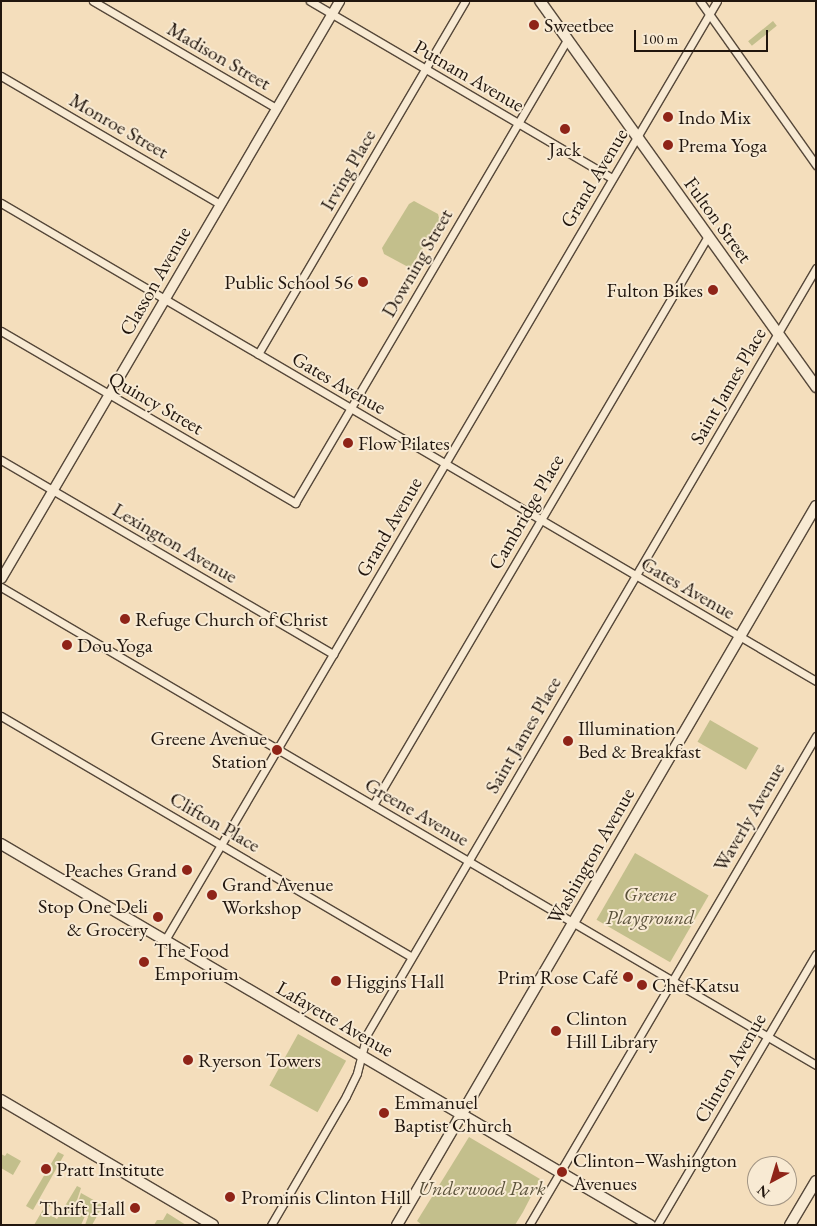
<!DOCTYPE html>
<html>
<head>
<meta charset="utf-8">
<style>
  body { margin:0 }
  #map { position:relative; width:817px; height:1226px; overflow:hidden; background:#f4debc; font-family:"EB Garamond",serif }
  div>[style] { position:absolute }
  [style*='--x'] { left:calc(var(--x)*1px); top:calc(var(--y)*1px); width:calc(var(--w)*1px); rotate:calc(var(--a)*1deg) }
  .green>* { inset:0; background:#c3bf8c; transform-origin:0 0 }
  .roads { filter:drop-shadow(1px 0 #56483a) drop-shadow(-1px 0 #56483a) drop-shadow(0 1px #56483a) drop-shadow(0 -1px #56483a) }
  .minor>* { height:7px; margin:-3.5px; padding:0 3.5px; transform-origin:3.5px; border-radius:3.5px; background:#f8ead3 }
  .tertiary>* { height:9px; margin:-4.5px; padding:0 4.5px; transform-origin:4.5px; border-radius:4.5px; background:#f8ead3 }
  .secondary>* { height:10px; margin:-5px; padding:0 5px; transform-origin:5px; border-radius:5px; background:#f8ead3 }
  .dots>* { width:14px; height:14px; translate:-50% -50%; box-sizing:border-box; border:2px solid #f8ead3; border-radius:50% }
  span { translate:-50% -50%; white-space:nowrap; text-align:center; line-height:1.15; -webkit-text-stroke:4px #f8ead3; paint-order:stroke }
  .poi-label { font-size:20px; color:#21160e }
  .left { translate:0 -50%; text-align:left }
  .right { translate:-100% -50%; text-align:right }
  .street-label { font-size:20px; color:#21160e }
  .park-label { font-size:20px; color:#5a513a; font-style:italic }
  .frame { position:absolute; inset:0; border:2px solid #21160e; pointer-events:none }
  .north { position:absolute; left:747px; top:1156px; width:50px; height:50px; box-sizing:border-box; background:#f8ead3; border:1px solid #a29584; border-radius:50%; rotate:219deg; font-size:14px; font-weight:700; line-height:20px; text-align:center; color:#21160e }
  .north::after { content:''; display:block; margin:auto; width:18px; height:22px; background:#8f2418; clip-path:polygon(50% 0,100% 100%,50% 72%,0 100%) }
  .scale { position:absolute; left:634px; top:30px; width:134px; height:22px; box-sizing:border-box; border:2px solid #21160e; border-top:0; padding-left:6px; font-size:15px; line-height:18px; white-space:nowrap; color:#21160e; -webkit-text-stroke:4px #f8ead3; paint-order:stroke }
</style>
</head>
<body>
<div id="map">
  <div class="green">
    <div style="left:773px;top:21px;width:6px;height:32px;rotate:51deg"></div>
    <div style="clip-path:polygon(414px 201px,438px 214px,440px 222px,410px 268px,384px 254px,382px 248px,409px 204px)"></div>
    <div style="left:710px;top:720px;width:56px;height:25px;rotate:30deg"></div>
    <div style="left:635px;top:853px;width:85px;height:77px;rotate:30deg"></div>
    <div style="left:298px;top:1034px;width:55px;height:59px;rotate:29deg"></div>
    <div style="clip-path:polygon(469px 1137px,540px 1179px,523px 1212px,515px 1225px,422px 1225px,417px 1221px)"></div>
    <div style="clip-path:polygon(58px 1152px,64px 1155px,33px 1210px,26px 1206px)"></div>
    <div style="clip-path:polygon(7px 1153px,21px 1161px,13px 1175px,1px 1168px,1px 1154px,5px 1156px)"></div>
    <div style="clip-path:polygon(77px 1186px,81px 1188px,76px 1203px,85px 1216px,81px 1225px,34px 1225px,48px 1201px,51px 1204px,46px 1212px,57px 1219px)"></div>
    <div style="clip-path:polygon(81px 1193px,115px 1212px,113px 1216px,101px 1209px,92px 1225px,85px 1225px,88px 1217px,78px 1202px)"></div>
    <div style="clip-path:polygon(167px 1213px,186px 1225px,154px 1225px,157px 1220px,163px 1220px)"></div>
  </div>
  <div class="roads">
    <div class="minor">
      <div style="--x:93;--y:1;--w:212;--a:30.3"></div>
      <div style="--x:310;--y:1;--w:350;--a:30.4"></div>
      <div style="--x:700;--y:1;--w:201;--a:54.7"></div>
      <div style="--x:1;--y:76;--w:254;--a:30.3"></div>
      <div style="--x:1;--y:203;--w:945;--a:30.39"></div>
      <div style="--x:1;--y:331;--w:341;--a:30.3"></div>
      <div style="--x:295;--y:503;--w:537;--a:-59.57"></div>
      <div style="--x:258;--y:354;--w:409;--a:-59.6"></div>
      <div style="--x:1;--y:460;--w:385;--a:30.3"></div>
      <div style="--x:1;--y:587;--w:945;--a:30.39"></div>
      <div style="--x:1;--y:716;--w:476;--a:30.4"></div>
      <div style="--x:373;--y:805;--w:660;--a:-59.51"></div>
      <div style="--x:165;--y:940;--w:1089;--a:-59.55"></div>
      <div style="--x:271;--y:1225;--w:149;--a:-59.8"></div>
      <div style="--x:346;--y:1096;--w:25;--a:-64"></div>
      <div style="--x:357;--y:1073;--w:40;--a:-75.6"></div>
      <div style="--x:367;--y:1034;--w:888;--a:-59.62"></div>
      <div style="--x:529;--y:1225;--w:567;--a:-59.59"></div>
      <div style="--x:657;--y:1225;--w:314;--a:-59.6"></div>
    </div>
    <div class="tertiary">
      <div style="--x:1;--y:578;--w:669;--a:-59.64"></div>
    </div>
    <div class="secondary">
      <div style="--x:540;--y:1;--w:475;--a:54.4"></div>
      <div style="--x:1;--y:844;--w:753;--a:30.42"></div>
      <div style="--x:1;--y:1100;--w:246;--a:30.5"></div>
      <div style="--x:397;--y:1225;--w:832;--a:-59.77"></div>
      <div style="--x:790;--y:1225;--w:51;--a:-59.4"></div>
    </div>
  </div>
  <div class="dots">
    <div style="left:534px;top:25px;background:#8f2418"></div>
    <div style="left:668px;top:117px;background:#8f2418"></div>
    <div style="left:565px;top:129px;background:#8f2418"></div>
    <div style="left:668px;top:145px;background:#8f2418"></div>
    <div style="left:363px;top:282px;background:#8f2418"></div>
    <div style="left:713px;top:290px;background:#8f2418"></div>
    <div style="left:348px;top:443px;background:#8f2418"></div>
    <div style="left:125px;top:619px;background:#8f2418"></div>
    <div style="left:67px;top:645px;background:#8f2418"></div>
    <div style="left:568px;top:741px;background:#8f2418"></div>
    <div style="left:277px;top:750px;background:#8f2418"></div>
    <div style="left:187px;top:870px;background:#8f2418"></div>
    <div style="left:212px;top:895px;background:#8f2418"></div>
    <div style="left:158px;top:917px;background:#8f2418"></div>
    <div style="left:144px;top:962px;background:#8f2418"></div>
    <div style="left:628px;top:977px;background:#8f2418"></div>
    <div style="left:336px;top:981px;background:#8f2418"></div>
    <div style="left:642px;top:985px;background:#8f2418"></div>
    <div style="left:556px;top:1031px;background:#8f2418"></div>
    <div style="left:188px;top:1060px;background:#8f2418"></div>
    <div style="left:384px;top:1113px;background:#8f2418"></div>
    <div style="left:46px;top:1169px;background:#8f2418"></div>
    <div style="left:562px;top:1172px;background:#8f2418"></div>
    <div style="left:230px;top:1197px;background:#8f2418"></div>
    <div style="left:135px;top:1208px;background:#8f2418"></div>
  </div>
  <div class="poi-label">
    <span class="left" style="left:544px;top:25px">Sweetbee</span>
    <span class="left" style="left:678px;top:117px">Indo Mix</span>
    <span class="left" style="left:678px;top:145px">Prema Yoga</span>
    <span style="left:565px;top:149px">Jack</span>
    <span class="right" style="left:353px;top:282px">Public School 56</span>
    <span class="right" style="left:703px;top:290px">Fulton Bikes</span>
    <span class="left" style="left:358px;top:443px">Flow Pilates</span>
    <span class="left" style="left:135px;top:619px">Refuge Church of Christ</span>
    <span class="left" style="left:77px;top:645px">Dou Yoga</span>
    <span class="left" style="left:578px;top:740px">Illumination<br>Bed &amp; Breakfast</span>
    <span class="right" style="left:267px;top:750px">Greene Avenue<br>Station</span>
    <span class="right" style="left:177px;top:870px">Peaches Grand</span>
    <span class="left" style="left:222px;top:896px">Grand Avenue<br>Workshop</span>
    <span class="right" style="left:148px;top:918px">Stop One Deli<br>&amp; Grocery</span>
    <span class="left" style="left:154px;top:962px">The Food<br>Emporium</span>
    <span class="right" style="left:618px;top:977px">Prim Rose Café</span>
    <span class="left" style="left:346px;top:981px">Higgins Hall</span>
    <span class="left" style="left:652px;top:985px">Chef Katsu</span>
    <span class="left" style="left:566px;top:1030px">Clinton<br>Hill Library</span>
    <span class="left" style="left:198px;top:1060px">Ryerson Towers</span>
    <span class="left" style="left:394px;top:1114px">Emmanuel<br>Baptist Church</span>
    <span class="left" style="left:573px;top:1172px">Clinton–Washington<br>Avenues</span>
    <span class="left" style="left:56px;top:1169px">Pratt Institute</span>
    <span class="left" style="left:241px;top:1197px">Prominis Clinton Hill</span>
    <span class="right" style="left:125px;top:1208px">Thrift Hall</span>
  </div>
  <div class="street-label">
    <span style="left:219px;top:56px;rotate:30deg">Madison Street</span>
    <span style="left:469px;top:76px;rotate:30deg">Putnam Avenue</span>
    <span style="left:119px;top:126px;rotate:30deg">Monroe Street</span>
    <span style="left:348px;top:170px;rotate:-60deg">Irving Place</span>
    <span style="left:594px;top:178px;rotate:-59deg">Grand Avenue</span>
    <span style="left:718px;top:220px;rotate:54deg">Fulton Street</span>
    <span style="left:417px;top:263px;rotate:-60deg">Downing Street</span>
    <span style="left:155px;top:281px;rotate:-60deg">Classon Avenue</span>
    <span style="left:339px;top:383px;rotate:30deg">Gates Avenue</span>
    <span style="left:728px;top:386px;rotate:-60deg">Saint James Place</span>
    <span style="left:156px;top:403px;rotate:30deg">Quincy Street</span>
    <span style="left:526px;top:512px;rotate:-60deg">Cambridge Place</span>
    <span style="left:389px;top:527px;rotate:-60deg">Grand Avenue</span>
    <span style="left:175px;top:543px;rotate:30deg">Lexington Avenue</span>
    <span style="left:688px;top:588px;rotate:30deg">Gates Avenue</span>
    <span style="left:523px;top:735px;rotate:-60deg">Saint James Place</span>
    <span style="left:417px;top:812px;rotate:30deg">Greene Avenue</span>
    <span style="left:749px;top:817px;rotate:-60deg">Waverly Avenue</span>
    <span style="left:215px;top:822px;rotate:30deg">Clifton Place</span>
    <span style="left:591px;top:856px;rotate:-60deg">Washington Avenue</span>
    <span style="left:335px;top:1019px;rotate:30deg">Lafayette Avenue</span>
    <span style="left:730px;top:1068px;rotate:-60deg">Clinton Avenue</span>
  </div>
  <div class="park-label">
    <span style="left:650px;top:906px">Greene<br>Playground</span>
    <span style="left:482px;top:1188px">Underwood Park</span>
  </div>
  <div class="frame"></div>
  <div class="north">N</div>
  <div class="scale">100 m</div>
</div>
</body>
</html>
